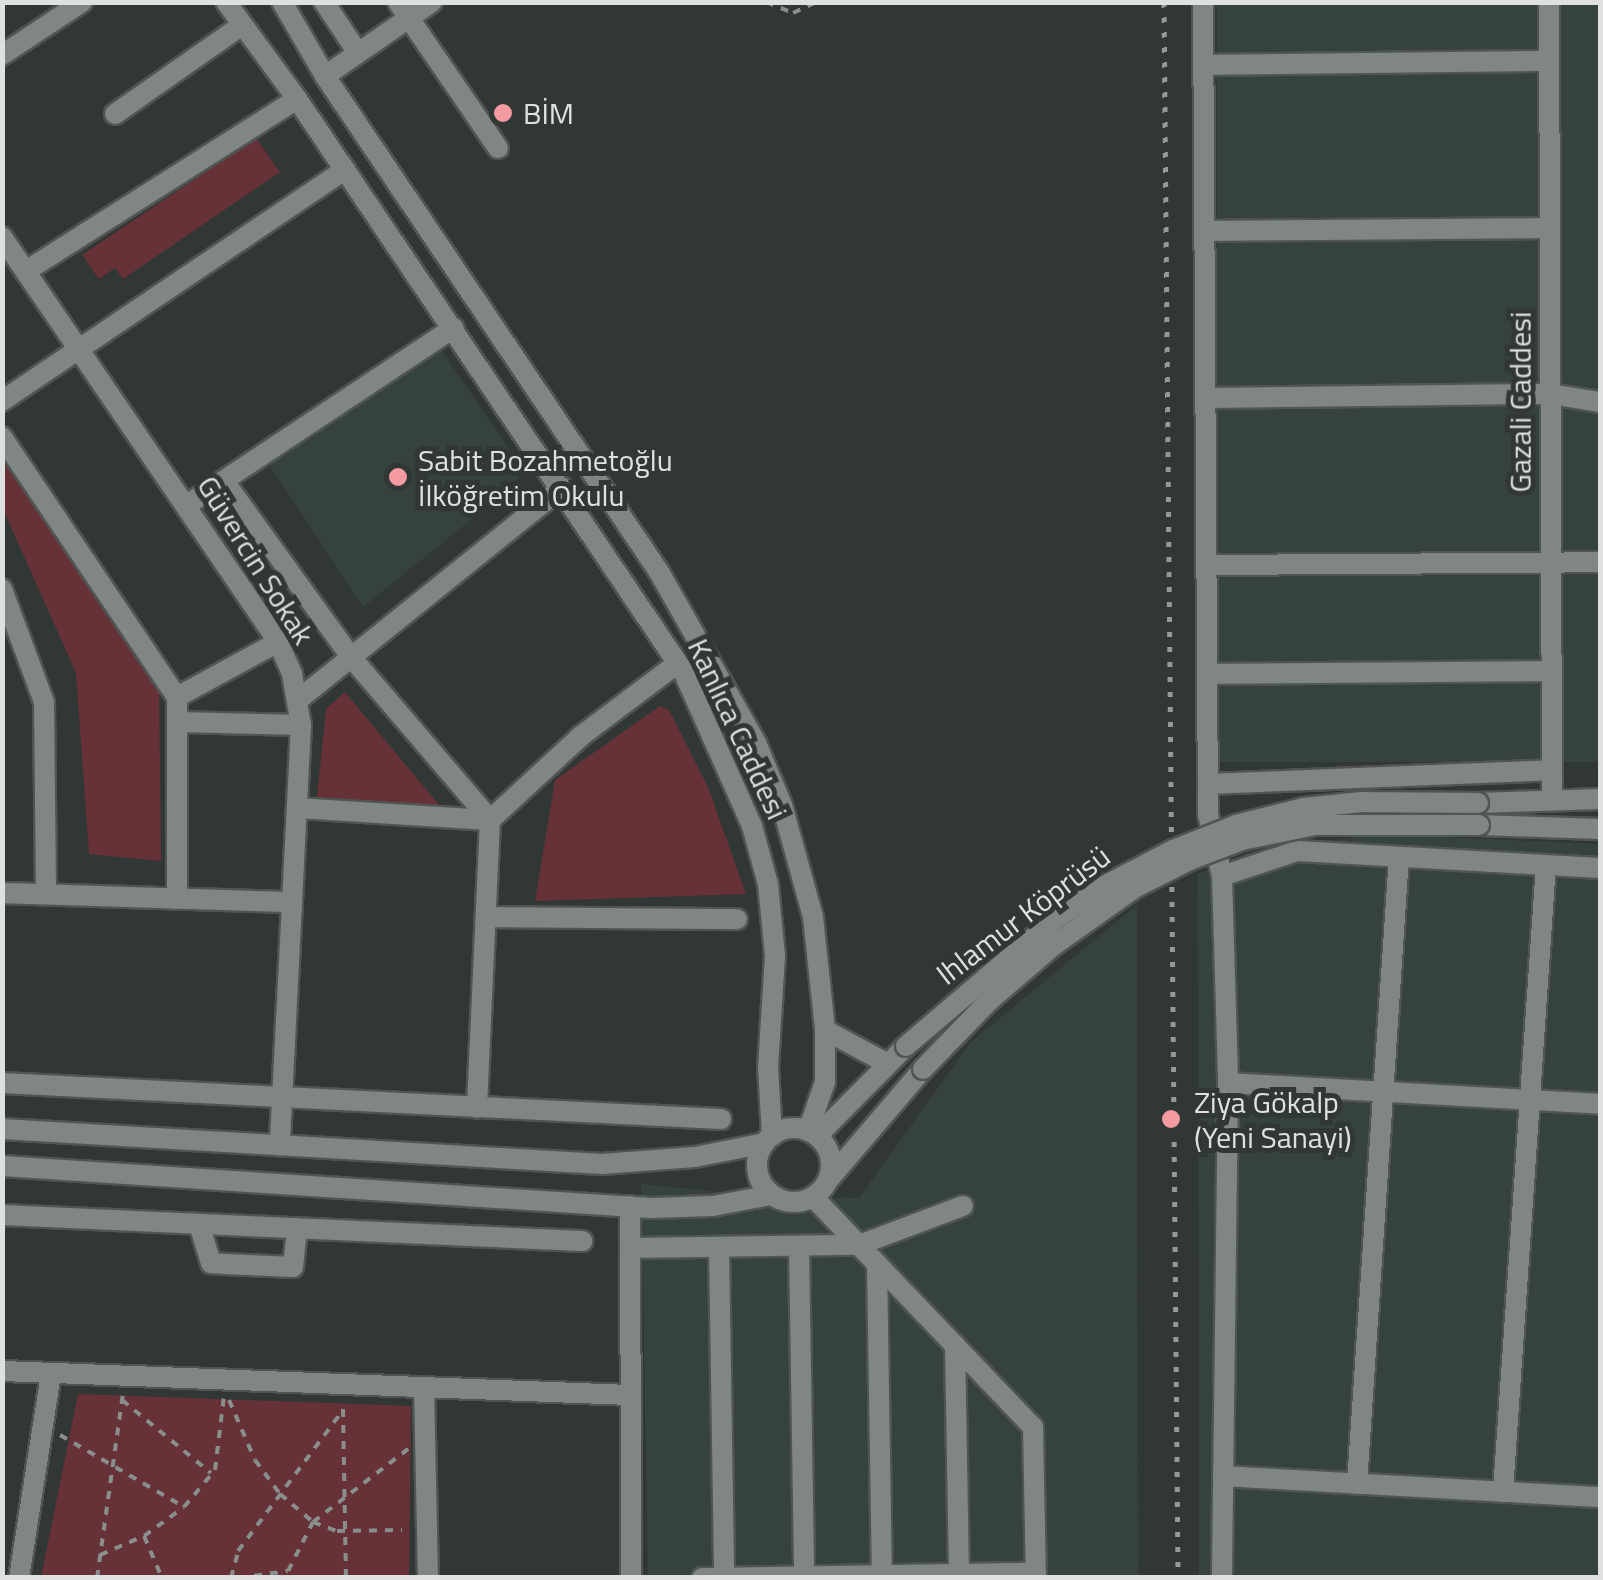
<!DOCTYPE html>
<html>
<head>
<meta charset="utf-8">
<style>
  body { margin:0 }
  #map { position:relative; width:1603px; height:1580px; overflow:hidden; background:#313735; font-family:"Titillium Web",sans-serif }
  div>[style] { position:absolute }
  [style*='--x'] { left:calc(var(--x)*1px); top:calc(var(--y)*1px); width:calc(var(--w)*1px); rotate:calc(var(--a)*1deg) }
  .built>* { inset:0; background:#35423e; transform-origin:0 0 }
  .green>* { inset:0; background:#663237 }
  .path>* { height:4px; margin-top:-2px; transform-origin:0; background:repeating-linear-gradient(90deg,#8a8e8d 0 8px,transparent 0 16px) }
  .roads { filter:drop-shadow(2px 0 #505554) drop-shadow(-2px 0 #505554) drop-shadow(0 2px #505554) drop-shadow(0 -2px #505554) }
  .minor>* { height:20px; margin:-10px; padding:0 10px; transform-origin:10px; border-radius:10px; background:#7f8684 }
  .minor>.ring { margin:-10px; padding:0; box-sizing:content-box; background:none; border:20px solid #7f8684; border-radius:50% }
  .rail>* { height:5px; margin-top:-2.5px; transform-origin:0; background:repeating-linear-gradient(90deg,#959a98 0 5px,transparent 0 15px) }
  .bridges { filter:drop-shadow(2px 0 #505554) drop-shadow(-2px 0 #505554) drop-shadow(0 2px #505554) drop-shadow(0 -2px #505554) }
  .minor-bridge>* { height:20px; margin:-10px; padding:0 10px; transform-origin:10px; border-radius:10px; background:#7f8684 }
  .dots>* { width:28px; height:28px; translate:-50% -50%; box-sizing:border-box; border:5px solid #313735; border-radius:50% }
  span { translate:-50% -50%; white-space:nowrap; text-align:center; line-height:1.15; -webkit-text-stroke:10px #313735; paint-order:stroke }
  .poi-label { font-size:30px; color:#dee1e0 }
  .left { translate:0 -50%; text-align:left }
  .street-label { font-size:30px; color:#dee1e0 }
  .frame { position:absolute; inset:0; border:5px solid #dee1e0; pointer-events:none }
</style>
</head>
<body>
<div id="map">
  <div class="built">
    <div style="left:1217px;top:3px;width:383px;height:759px"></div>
    <div style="clip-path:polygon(435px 341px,523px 469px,513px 486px,363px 607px,264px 457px)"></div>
    <div style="clip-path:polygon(1379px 834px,1600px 844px,1600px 1577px,1199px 1577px,1198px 874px,1253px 851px)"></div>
    <div style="clip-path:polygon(1137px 905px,1138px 1577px,648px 1577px,641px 1184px,772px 1197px,859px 1198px,971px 1042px)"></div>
  </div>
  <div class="green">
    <div style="clip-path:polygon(256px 138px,280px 172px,123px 279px,115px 268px,99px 279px,82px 255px)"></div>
    <div style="clip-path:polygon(2px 457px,159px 688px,161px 861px,89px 854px,76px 673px,3px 509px)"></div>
    <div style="clip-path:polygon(345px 692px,440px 806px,317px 797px,326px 709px)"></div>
    <div style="clip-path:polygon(660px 706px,669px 710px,708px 787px,746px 894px,535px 901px,555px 780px)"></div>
    <div style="clip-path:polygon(78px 1394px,411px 1406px,409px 1577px,41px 1577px)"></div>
  </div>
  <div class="path">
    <div style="--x:766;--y:2;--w:29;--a:22"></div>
    <div style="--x:793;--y:13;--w:26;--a:-25"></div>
    <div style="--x:122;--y:1400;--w:115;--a:39.4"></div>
    <div style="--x:229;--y:1400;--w:65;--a:66.6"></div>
    <div style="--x:255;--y:1460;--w:42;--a:53.7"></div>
    <div style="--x:280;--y:1494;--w:43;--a:40.3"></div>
    <div style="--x:313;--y:1522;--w:26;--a:21"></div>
    <div style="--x:337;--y:1531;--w:65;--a:-0.9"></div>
    <div style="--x:343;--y:1409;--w:169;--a:89"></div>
    <div style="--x:60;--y:1435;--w:143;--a:30.1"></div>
    <div style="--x:144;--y:1536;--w:46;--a:66.8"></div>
    <div style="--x:100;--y:1555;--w:48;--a:-23.4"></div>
    <div style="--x:144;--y:1536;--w:49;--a:-35.9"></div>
    <div style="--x:184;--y:1507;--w:48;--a:-50"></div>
    <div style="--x:215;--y:1470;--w:75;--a:-83.1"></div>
    <div style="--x:288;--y:1571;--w:55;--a:-63"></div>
    <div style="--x:313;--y:1522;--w:120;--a:-37.5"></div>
    <div style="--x:97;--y:1578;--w:186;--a:-82"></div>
    <div style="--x:231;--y:1578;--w:28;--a:-75"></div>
    <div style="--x:238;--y:1551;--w:176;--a:-53.3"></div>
    <div style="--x:238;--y:1578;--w:50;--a:-8"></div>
  </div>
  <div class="roads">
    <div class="minor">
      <div style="--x:226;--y:2;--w:120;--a:53.8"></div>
      <div style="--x:297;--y:99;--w:690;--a:55.99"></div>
      <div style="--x:683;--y:671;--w:170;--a:66"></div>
      <div style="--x:752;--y:826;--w:60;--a:74.6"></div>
      <div style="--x:768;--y:884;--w:72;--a:84.4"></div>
      <div style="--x:775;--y:956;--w:111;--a:93.6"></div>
      <div style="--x:768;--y:1067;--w:69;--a:86.7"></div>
      <div style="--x:282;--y:2;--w:86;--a:59.8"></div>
      <div style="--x:325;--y:76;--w:598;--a:56.04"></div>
      <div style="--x:659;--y:572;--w:197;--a:60.4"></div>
      <div style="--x:756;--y:743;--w:67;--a:67.2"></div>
      <div style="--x:782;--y:805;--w:116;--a:74.5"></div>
      <div style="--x:813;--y:917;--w:114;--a:83.9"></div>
      <div style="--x:825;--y:1030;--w:52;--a:90"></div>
      <div style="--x:825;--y:1082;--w:52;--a:109.1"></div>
      <div style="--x:324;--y:2;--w:61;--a:56.3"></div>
      <div style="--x:398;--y:2;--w:177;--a:55.6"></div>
      <div style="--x:1203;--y:2;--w:812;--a:89.65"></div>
      <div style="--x:1208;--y:814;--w:64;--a:77.3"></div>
      <div style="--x:1222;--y:876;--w:207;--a:88.3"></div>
      <div style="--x:1228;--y:1083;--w:495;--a:90.7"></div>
      <div style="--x:1549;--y:2;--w:798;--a:89.78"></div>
      <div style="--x:2;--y:55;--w:96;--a:-33.5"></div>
      <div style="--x:1204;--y:65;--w:345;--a:-0.7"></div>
      <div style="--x:325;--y:76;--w:130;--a:-34.7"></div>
      <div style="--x:115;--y:114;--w:155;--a:-35"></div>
      <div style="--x:1205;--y:231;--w:344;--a:-0.5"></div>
      <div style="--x:2;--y:237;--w:490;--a:55.7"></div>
      <div style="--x:278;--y:642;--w:35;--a:66"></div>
      <div style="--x:292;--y:674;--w:52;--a:80"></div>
      <div style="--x:301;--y:725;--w:421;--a:92.9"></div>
      <div style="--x:26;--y:271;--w:321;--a:-32.4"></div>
      <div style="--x:1206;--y:398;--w:344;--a:-0.7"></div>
      <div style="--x:1550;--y:394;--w:51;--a:9.1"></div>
      <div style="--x:2;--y:401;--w:414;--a:-34"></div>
      <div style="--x:2;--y:437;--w:313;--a:56.1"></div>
      <div style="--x:177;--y:697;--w:202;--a:90"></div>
      <div style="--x:224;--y:481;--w:217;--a:54.2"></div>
      <div style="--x:351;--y:657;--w:214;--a:49.5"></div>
      <div style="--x:490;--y:820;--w:288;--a:92.6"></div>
      <div style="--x:187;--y:505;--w:320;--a:-33.6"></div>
      <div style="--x:1207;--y:565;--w:393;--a:-0.4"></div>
      <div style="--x:2;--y:589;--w:121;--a:69.6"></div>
      <div style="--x:44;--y:702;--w:192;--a:89.4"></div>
      <div style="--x:1207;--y:674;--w:344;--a:-0.5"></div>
      <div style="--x:177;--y:697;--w:115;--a:-28.6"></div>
      <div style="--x:298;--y:700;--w:339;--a:-38.8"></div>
      <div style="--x:178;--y:722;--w:123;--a:1.4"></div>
      <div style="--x:1208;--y:784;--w:343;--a:-2.3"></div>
      <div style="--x:1478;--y:803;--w:122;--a:-1.9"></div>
      <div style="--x:297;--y:808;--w:193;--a:3.6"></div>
      <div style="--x:490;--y:820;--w:124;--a:-42.7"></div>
      <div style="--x:581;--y:736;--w:121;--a:-37"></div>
      <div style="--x:1479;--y:825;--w:121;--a:1.9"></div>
      <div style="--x:1222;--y:876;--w:79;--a:-18.4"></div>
      <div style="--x:1297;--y:851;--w:303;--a:3.2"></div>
      <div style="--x:2;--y:893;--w:290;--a:1.8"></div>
      <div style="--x:486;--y:917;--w:251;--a:0.5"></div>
      <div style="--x:825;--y:1030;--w:69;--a:28.4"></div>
      <div style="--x:2;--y:1083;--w:720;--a:2.87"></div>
      <div style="--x:1228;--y:1083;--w:373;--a:3.2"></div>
      <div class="ring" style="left:757px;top:1128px;width:54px;height:54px"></div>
      <div style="--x:2;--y:1129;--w:601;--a:3.34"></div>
      <div style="--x:602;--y:1164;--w:93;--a:-4.3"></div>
      <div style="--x:695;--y:1157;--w:71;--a:-11.3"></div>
      <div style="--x:817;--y:1136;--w:127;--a:-45.3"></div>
      <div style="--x:2;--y:1166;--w:650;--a:3.7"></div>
      <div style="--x:651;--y:1208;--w:62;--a:-1.8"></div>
      <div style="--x:713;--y:1206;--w:59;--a:-10.7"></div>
      <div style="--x:830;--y:1178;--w:143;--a:-49.5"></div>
      <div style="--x:813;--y:1197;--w:318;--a:46.3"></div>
      <div style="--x:1033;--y:1427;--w:151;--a:88.9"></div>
      <div style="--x:630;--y:1206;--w:372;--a:89.8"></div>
      <div style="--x:2;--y:1215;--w:581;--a:2.57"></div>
      <div style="--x:199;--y:1224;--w:41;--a:72.9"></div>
      <div style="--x:211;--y:1263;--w:14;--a:4"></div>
      <div style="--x:225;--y:1264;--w:68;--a:2.5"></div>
      <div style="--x:293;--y:1267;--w:39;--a:-84"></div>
      <div style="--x:799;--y:1246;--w:332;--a:89.1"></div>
      <div style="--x:719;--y:1247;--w:331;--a:89.1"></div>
      <div style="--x:630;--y:1248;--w:229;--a:-0.8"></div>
      <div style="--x:859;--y:1245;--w:111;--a:-20.6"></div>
      <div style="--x:877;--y:1264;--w:314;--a:89.1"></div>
      <div style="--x:955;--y:1345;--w:233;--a:89"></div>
      <div style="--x:2;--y:1371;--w:628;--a:2.19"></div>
      <div style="--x:424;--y:1387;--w:191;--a:88.8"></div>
      <div style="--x:1223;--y:1476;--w:378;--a:3.2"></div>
      <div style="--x:1357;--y:1484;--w:628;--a:-86.17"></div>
      <div style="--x:1503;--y:1492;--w:628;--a:-86.08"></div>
      <div style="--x:19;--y:1578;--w:207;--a:-81.1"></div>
      <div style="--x:702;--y:1578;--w:334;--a:-0.9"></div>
    </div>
  </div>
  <div class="rail">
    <div style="--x:1164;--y:2;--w:1576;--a:89.49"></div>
  </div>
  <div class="bridges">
    <div class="minor-bridge">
      <div style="--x:906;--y:1046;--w:194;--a:-40.4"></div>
      <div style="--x:1054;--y:920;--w:58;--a:-34.5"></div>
      <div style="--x:1102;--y:887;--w:80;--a:-27.5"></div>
      <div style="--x:1173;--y:850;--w:68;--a:-21.6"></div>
      <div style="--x:1236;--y:825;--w:70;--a:-14"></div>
      <div style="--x:1304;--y:808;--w:58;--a:-5.9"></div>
      <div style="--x:1362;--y:802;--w:116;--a:0.5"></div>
      <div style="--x:923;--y:1069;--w:95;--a:-45.9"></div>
      <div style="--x:989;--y:1001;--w:86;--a:-40.7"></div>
      <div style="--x:1054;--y:945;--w:100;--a:-35.3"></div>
      <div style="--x:1136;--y:887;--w:60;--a:-26.6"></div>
      <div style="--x:1190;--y:860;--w:56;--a:-21"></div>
      <div style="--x:1242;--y:840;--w:75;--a:-11.6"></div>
      <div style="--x:1315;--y:825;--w:164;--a:0"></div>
    </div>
  </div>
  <div class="dots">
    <div style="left:503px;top:113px;background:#f49aa1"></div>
    <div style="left:398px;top:477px;background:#f49aa1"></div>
    <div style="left:1171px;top:1119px;background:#f49aa1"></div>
  </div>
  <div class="poi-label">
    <span class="left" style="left:523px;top:113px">BİM</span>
    <span class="left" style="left:418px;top:477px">Sabit Bozahmetoğlu<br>İlköğretim Okulu</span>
    <span class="left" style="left:1194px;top:1119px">Ziya Gökalp<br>(Yeni Sanayi)</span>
  </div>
  <div class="street-label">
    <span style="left:1520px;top:402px;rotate:-90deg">Gazali Caddesi</span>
    <span style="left:256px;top:560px;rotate:58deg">Güvercin Sokak</span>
    <span style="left:738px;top:729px;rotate:65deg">Kanlıca Caddesi</span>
    <span style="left:1023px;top:915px;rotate:-37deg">Ihlamur Köprüsü</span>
  </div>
  <div class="frame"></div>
</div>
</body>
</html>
